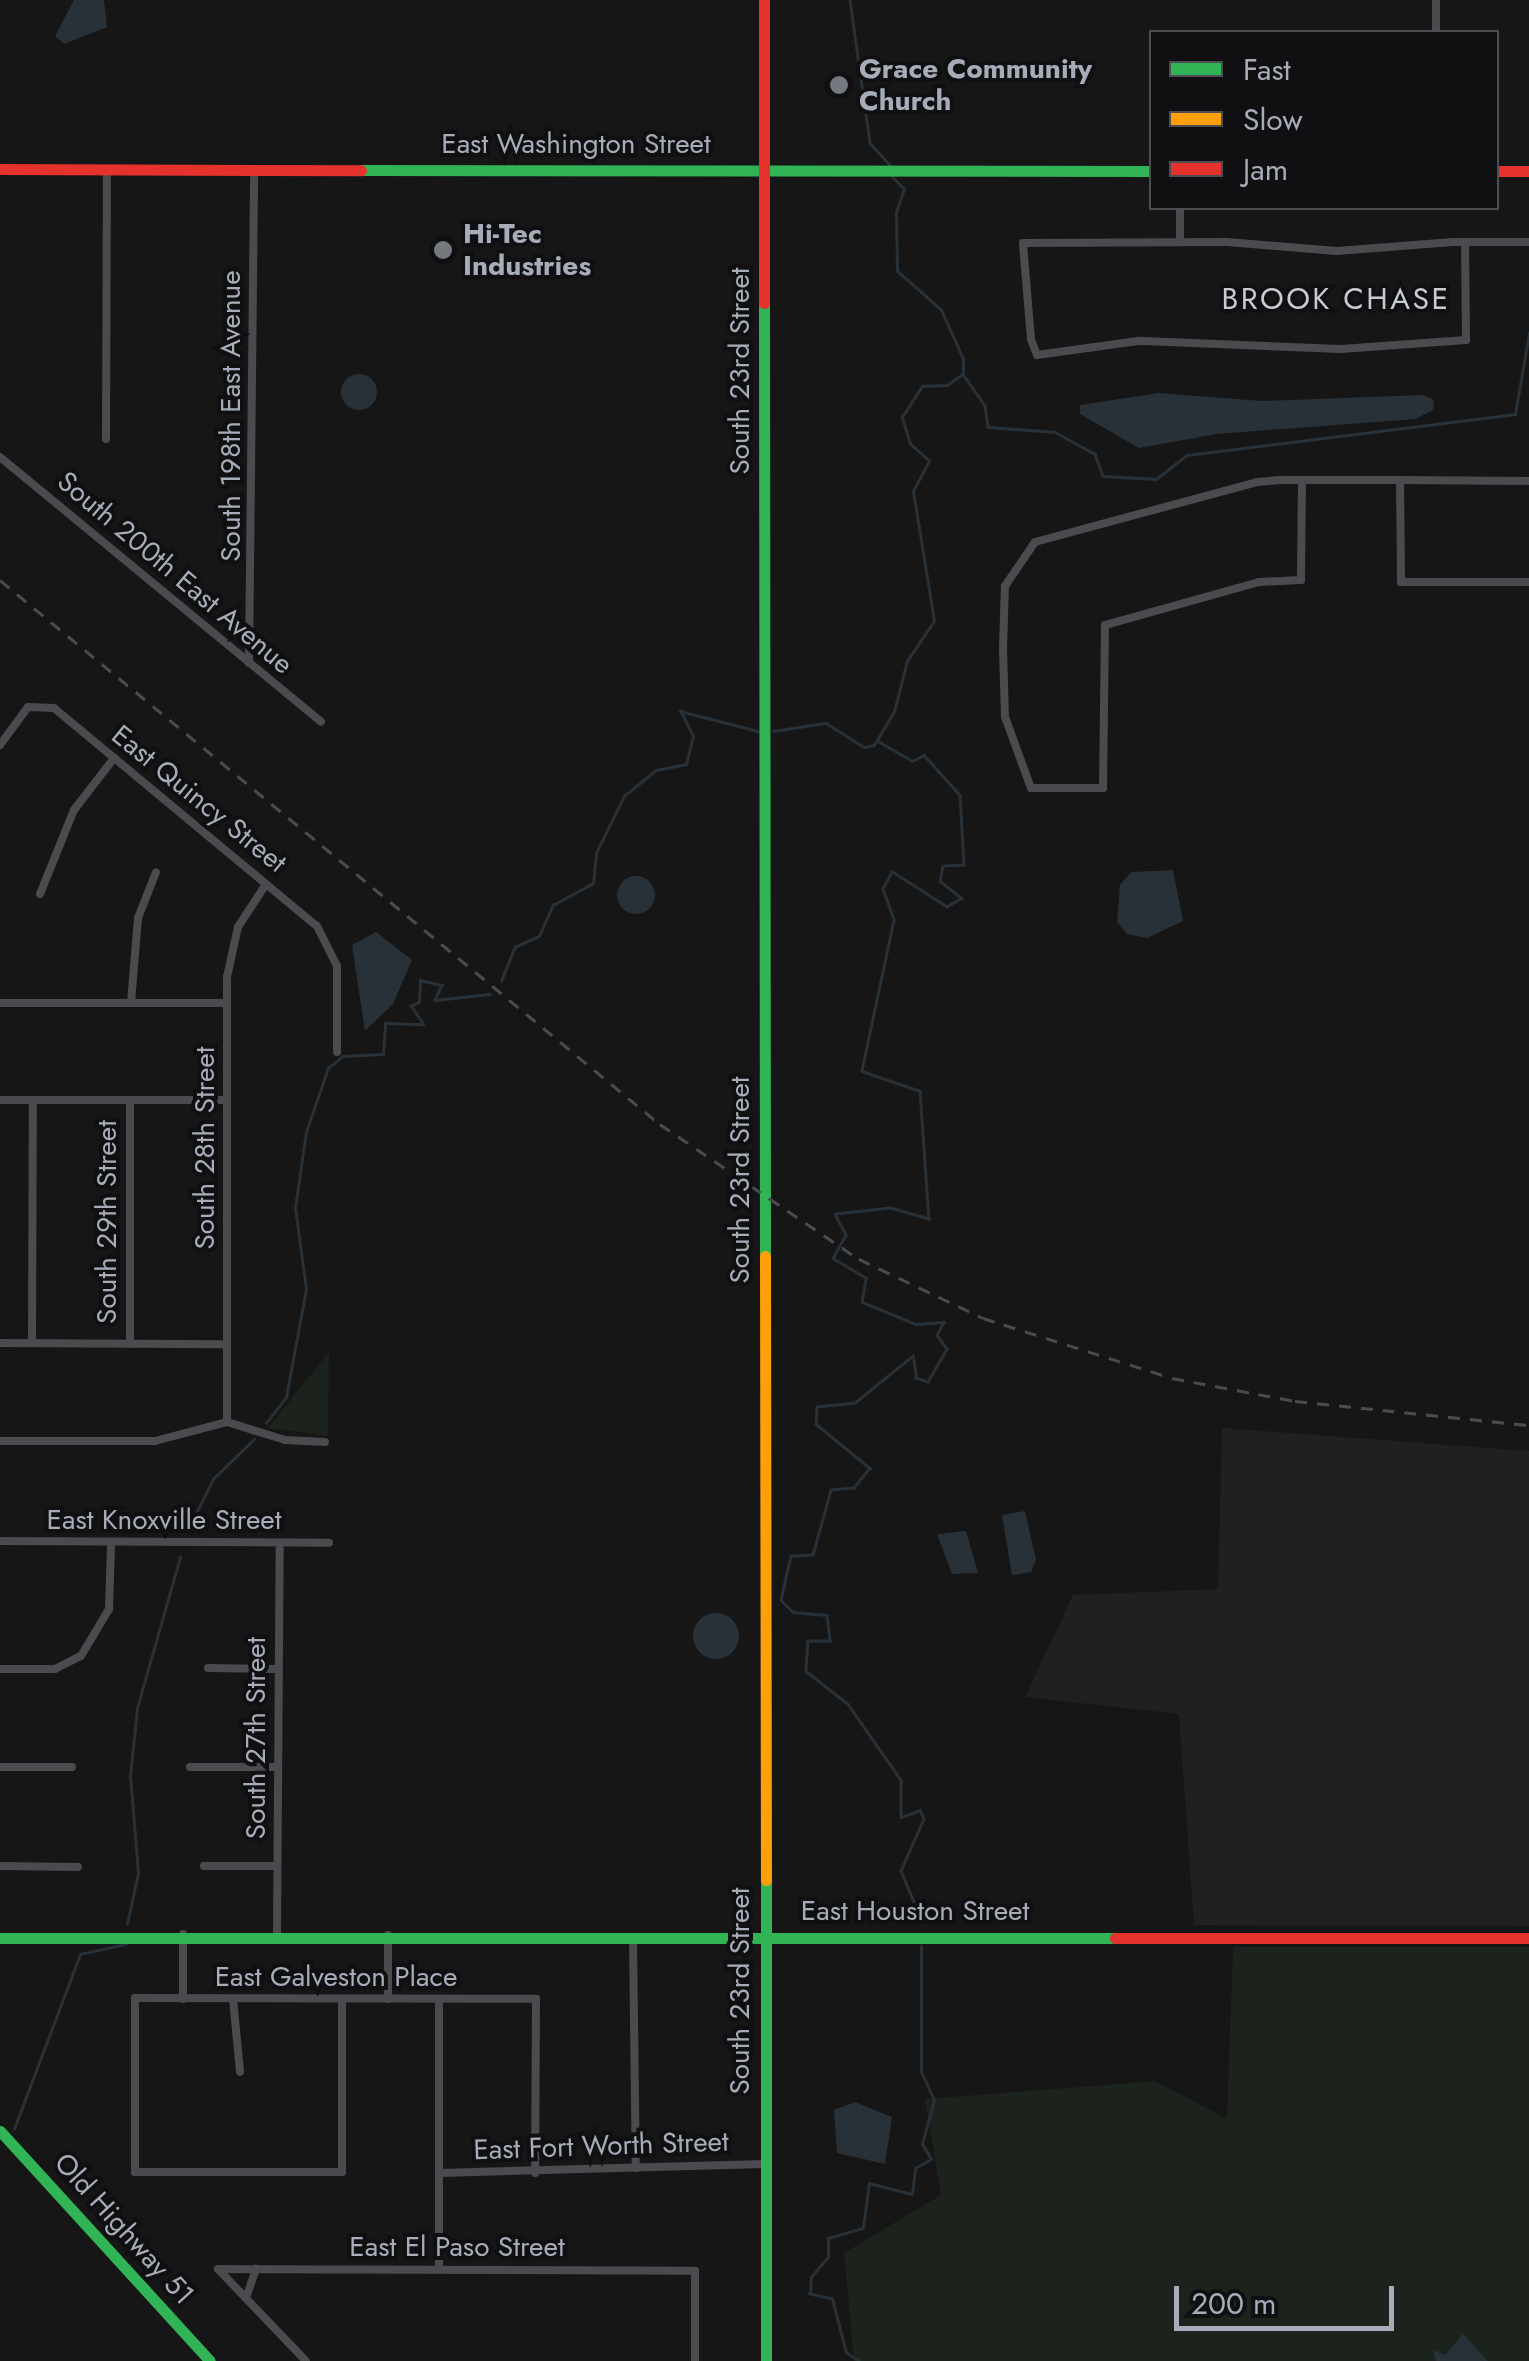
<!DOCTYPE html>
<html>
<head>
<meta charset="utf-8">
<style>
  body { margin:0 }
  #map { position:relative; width:1529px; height:2361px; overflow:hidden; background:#161616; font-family:Jost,sans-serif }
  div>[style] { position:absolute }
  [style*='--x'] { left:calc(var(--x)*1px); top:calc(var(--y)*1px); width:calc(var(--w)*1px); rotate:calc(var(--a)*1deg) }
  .built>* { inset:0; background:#1f2022 }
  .green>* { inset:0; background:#1b231c }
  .water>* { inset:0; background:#283138 }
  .round { border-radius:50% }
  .stream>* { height:2.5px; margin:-1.25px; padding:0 1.25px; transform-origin:1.25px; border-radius:1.25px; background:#283138 }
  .street>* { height:8px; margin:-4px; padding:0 4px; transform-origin:4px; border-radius:4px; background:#494b4f }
  .fast>* { height:11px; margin:-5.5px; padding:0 5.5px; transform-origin:5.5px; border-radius:5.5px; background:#30b455 }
  .slow>* { height:11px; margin:-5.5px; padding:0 5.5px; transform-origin:5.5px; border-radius:5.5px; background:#ff9f0a }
  .jam>* { height:11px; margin:-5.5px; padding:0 5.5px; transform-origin:5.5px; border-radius:5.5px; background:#e5322d }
  .rail>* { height:2.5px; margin-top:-1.25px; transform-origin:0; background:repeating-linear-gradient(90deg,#494b4e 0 12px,transparent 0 22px) }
  .dots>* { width:28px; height:28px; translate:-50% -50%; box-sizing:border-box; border:5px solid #101012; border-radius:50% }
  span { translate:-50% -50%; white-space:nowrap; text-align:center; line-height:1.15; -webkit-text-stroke:8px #101012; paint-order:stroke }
  .poi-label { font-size:28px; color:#a6acb8; font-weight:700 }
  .left { translate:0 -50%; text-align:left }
  .street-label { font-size:28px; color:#a6acb8 }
  .neighbourhood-label { font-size:30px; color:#c7cbd3; letter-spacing:2.5px }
  .legend { position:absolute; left:1149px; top:30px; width:350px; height:180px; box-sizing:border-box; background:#101012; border:2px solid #4c4e54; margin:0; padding:12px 18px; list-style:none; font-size:30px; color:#a6acb8 }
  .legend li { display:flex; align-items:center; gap:20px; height:50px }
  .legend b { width:50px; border:2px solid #4c4e54 }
  .scale { position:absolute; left:1174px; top:2286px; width:220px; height:45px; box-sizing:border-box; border:5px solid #a6acb8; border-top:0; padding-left:12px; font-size:30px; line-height:35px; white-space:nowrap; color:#a6acb8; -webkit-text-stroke:8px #101012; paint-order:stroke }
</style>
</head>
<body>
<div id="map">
  <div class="built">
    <div style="clip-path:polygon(1222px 1428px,1529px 1451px,1529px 1926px,1194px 1925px,1179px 1714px,1025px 1697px,1073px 1595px,1218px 1589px)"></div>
  </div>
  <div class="green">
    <div style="clip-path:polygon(329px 1352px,328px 1436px,268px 1428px)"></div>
    <div style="clip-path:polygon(1233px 1947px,1529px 1947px,1529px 2361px,854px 2361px,844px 2253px,941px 2195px,925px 2099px,1155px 2081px,1227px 2119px)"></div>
  </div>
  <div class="water">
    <div style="clip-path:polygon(74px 0,104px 0,107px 27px,64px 44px,55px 36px)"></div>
    <div class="round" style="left:341px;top:374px;width:36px;height:36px"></div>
    <div style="clip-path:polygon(1159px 393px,1262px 401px,1423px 395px,1434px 400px,1433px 410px,1415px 419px,1216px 434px,1139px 448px,1080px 414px,1080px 405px)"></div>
    <div style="clip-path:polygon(1173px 870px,1183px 921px,1147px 938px,1127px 934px,1117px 922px,1120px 885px,1131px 872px)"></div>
    <div class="round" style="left:617px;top:876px;width:38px;height:38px"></div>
    <div style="clip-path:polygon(376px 932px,412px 960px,393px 1004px,365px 1031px,352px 945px)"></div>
    <div style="clip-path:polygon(1025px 1511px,1036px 1560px,1031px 1572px,1012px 1575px,1002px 1515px)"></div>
    <div style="clip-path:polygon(966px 1531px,978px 1573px,952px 1574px,937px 1534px)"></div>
    <div class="round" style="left:693px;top:1613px;width:46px;height:46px"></div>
    <div style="clip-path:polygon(855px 2102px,892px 2117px,885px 2164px,837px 2153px,834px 2110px)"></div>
    <div style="clip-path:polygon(1463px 2334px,1488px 2361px,1436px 2361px,1433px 2350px,1445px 2355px)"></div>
  </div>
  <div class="stream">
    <div style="--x:850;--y:0;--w:144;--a:82"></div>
    <div style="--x:870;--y:143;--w:30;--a:48"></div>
    <div style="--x:963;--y:374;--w:39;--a:55"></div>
    <div style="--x:985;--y:406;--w:21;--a:82"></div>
    <div style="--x:988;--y:427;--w:67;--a:4.3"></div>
    <div style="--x:1055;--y:432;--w:46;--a:28.8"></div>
    <div style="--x:1095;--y:454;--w:23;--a:70"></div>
    <div style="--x:1103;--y:476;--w:53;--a:3.2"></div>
    <div style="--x:1156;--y:479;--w:39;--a:-38"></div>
    <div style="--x:1187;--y:455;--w:331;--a:-7.1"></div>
    <div style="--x:1515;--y:414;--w:82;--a:-80.2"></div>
    <div style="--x:773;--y:731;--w:54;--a:-8.6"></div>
    <div style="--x:826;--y:723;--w:45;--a:32.3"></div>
    <div style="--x:864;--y:747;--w:10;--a:-11"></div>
    <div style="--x:874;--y:745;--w:39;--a:-59"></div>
    <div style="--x:894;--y:712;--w:53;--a:-75.7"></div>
    <div style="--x:907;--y:661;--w:48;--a:-56"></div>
    <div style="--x:934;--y:621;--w:132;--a:-99.2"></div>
    <div style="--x:913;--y:491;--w:34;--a:-62"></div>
    <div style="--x:929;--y:461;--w:25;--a:-138"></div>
    <div style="--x:910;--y:444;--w:28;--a:-107"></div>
    <div style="--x:902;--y:417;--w:37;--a:-57"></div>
    <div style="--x:922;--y:386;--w:25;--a:-2"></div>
    <div style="--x:947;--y:385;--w:19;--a:-35"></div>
    <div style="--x:963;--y:374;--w:15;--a:-90"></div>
    <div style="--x:963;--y:359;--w:54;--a:-114.2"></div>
    <div style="--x:941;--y:310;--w:59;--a:-138.4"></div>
    <div style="--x:897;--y:271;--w:59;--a:-91"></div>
    <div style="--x:896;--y:212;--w:24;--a:-71"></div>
    <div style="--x:904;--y:189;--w:17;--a:-135"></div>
    <div style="--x:878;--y:741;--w:39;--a:30"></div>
    <div style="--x:912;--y:761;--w:13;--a:-27"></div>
    <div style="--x:924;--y:755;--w:54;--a:48"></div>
    <div style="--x:960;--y:795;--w:70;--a:86.7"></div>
    <div style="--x:964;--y:865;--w:21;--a:177"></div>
    <div style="--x:943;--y:866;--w:15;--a:101"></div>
    <div style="--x:940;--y:881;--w:28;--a:38"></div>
    <div style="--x:962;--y:898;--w:17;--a:149"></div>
    <div style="--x:947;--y:907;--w:65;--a:-147.5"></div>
    <div style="--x:892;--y:872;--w:19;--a:118"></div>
    <div style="--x:883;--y:889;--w:33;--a:70"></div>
    <div style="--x:894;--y:920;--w:154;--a:102"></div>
    <div style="--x:862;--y:1071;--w:61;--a:19"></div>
    <div style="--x:920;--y:1091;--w:128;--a:86"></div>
    <div style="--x:929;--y:1219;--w:41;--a:-164.2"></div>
    <div style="--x:890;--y:1208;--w:55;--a:173.8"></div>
    <div style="--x:835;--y:1214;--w:24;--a:62"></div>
    <div style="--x:846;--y:1235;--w:26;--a:119"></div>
    <div style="--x:833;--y:1258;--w:39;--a:31"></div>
    <div style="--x:866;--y:1278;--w:24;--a:99"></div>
    <div style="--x:862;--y:1302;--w:58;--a:22.2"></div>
    <div style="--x:916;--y:1324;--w:28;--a:-4"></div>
    <div style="--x:944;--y:1322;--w:15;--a:118"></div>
    <div style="--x:937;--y:1335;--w:17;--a:54"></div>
    <div style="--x:947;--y:1349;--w:38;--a:120"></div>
    <div style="--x:928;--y:1382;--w:13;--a:-162"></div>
    <div style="--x:916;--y:1378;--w:22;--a:-98"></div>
    <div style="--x:913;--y:1356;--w:75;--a:141"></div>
    <div style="--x:855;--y:1403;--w:38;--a:174"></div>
    <div style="--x:817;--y:1407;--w:17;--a:93"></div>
    <div style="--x:816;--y:1424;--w:70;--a:39.2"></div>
    <div style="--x:870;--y:1468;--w:26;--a:129"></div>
    <div style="--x:854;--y:1488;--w:23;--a:175"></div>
    <div style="--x:831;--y:1490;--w:67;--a:105.5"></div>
    <div style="--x:813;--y:1555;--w:22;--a:177"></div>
    <div style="--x:791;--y:1556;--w:45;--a:102.8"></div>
    <div style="--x:781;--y:1600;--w:17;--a:45"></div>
    <div style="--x:793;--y:1612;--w:34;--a:5"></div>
    <div style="--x:827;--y:1615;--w:26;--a:83"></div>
    <div style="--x:830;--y:1641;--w:22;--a:180"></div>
    <div style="--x:808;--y:1641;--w:30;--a:94"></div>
    <div style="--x:806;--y:1671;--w:53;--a:38.2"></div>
    <div style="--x:848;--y:1704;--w:93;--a:55.1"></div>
    <div style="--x:901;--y:1780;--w:37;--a:90"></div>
    <div style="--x:901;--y:1817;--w:20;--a:-20"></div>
    <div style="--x:920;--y:1810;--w:10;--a:66"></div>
    <div style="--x:924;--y:1819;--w:57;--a:113.9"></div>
    <div style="--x:901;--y:1871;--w:56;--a:67.1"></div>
    <div style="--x:501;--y:981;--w:37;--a:-68"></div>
    <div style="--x:515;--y:947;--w:26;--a:-25"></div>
    <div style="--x:539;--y:936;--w:34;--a:-66"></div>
    <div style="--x:553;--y:905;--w:46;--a:-28.8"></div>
    <div style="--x:593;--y:883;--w:30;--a:-84"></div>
    <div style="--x:596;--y:853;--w:64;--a:-63.8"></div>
    <div style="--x:624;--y:796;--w:41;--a:-39.1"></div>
    <div style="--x:656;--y:770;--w:31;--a:-11"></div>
    <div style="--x:686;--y:764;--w:29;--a:-76"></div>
    <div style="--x:693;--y:736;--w:28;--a:-117"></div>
    <div style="--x:680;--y:711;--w:81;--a:14.4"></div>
    <div style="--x:266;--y:1423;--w:33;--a:-52"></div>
    <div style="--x:286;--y:1397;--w:110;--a:-79.5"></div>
    <div style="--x:306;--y:1289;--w:82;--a:-97.7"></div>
    <div style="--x:295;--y:1208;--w:77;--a:-81.8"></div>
    <div style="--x:306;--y:1132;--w:68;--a:-71"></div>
    <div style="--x:328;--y:1068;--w:19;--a:-39"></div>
    <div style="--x:343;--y:1056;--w:40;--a:-2.9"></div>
    <div style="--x:383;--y:1054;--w:31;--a:-86"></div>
    <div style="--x:385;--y:1023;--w:38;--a:2"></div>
    <div style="--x:423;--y:1024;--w:22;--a:-124"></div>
    <div style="--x:411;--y:1006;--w:9;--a:-27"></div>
    <div style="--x:419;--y:1002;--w:22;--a:-87"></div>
    <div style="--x:420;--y:980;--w:23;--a:13"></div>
    <div style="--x:442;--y:985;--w:17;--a:115"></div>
    <div style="--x:435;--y:1000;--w:55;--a:-6.2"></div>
    <div style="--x:188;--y:1529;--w:56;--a:-63.4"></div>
    <div style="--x:213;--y:1479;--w:57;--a:-44.3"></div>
    <div style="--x:127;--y:1924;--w:52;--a:-77.8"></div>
    <div style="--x:138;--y:1873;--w:97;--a:-94.7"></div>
    <div style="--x:130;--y:1776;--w:68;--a:-84.1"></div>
    <div style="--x:137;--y:1708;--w:157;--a:-74.1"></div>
    <div style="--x:14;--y:2129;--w:187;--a:-69.3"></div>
    <div style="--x:80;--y:1954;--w:47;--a:-12.3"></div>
    <div style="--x:859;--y:2361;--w:15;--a:-148"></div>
    <div style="--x:846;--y:2353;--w:56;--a:-104.5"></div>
    <div style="--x:832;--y:2299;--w:23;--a:-167"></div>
    <div style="--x:810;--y:2294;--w:17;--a:-87"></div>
    <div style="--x:811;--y:2277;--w:26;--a:-50"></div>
    <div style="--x:828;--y:2257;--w:19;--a:-90"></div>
    <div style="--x:828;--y:2238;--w:36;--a:-16"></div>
    <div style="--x:863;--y:2228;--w:45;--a:-82.4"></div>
    <div style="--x:869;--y:2183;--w:44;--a:14.3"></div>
    <div style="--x:912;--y:2194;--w:26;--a:-83"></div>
    <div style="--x:915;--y:2168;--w:18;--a:-29"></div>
    <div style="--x:931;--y:2159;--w:17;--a:-121"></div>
    <div style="--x:922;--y:2144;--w:46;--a:-74.7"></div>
    <div style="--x:934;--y:2100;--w:31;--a:-115"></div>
    <div style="--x:921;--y:2072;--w:126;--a:-90"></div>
  </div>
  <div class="street">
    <div style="--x:1436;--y:32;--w:32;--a:-90"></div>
    <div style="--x:1180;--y:208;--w:33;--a:90"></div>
    <div style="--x:1465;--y:242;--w:98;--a:89.4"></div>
    <div style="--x:1466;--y:340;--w:125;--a:175.9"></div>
    <div style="--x:1341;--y:349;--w:203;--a:-177.7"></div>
    <div style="--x:1138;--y:341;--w:102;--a:172.1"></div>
    <div style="--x:1037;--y:355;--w:17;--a:-111"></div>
    <div style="--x:1031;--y:339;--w:96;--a:-94.8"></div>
    <div style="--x:1023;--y:243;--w:204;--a:-0.3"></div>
    <div style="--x:1227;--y:242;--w:110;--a:4.7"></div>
    <div style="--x:1337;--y:251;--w:116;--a:-4.4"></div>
    <div style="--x:1453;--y:242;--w:76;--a:0"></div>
    <div style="--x:106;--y:439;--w:269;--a:-89.8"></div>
    <div style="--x:0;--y:457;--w:416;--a:39.5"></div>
    <div style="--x:1302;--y:480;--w:100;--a:90.6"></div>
    <div style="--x:1301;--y:580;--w:42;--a:177.3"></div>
    <div style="--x:1259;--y:582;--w:160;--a:164.4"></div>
    <div style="--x:1105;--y:625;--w:163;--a:90.7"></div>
    <div style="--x:1103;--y:788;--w:72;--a:180"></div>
    <div style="--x:1031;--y:788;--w:76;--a:-110.1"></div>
    <div style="--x:1005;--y:717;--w:69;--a:-91.7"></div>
    <div style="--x:1003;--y:648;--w:62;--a:-88.2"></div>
    <div style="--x:1005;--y:586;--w:53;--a:-55.7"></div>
    <div style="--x:1035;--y:542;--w:230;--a:-15.1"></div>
    <div style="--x:1257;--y:482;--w:25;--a:-5"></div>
    <div style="--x:1282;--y:480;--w:118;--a:0"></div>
    <div style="--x:1400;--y:480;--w:129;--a:0.4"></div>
    <div style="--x:1400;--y:480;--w:102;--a:89.4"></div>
    <div style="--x:1401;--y:582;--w:128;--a:0"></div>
    <div style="--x:249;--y:663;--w:493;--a:-89.4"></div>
    <div style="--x:0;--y:745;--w:47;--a:-53.6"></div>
    <div style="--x:28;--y:707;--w:26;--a:2"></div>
    <div style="--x:54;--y:708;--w:342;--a:39.7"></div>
    <div style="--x:317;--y:926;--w:45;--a:63.4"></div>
    <div style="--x:337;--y:966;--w:86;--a:90"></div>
    <div style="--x:40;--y:894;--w:91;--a:-68"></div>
    <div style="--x:74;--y:810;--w:66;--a:-52.4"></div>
    <div style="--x:0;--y:1003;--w:227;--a:0"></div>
    <div style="--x:131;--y:1003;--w:85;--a:-85.3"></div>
    <div style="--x:138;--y:918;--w:49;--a:-68.6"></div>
    <div style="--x:0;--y:1100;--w:227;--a:0"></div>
    <div style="--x:0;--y:1343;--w:226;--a:0.3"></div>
    <div style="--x:32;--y:1343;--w:243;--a:-89.8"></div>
    <div style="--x:130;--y:1344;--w:244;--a:-90"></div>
    <div style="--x:227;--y:1422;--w:445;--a:-90"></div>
    <div style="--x:227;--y:977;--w:51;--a:-77.6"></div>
    <div style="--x:238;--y:927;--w:51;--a:-56.9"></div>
    <div style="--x:0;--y:1441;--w:155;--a:0"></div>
    <div style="--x:155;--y:1441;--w:74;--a:-14.8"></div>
    <div style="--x:227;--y:1422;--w:61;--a:17.2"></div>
    <div style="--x:285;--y:1440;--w:40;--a:2.9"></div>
    <div style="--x:0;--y:1541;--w:329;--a:0.3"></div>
    <div style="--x:208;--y:1668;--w:71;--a:0.8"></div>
    <div style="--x:0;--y:1669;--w:55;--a:0"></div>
    <div style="--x:55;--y:1669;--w:29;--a:-27"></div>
    <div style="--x:81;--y:1656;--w:55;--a:-59.2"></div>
    <div style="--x:109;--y:1609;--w:62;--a:-88.2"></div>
    <div style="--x:0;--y:1767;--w:72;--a:0"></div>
    <div style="--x:190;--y:1767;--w:87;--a:0"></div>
    <div style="--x:0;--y:1866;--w:78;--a:0.7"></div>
    <div style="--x:204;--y:1866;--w:73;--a:0"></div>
    <div style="--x:183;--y:1934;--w:65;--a:90"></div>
    <div style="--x:277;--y:1934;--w:391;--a:-89.6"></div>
    <div style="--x:388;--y:1935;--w:64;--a:90"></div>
    <div style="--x:633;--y:1938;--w:230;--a:89.3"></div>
    <div style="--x:233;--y:1999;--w:73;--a:84.5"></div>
    <div style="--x:342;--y:1999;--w:173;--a:90"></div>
    <div style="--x:342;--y:2172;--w:207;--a:180"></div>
    <div style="--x:135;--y:2172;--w:174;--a:-90"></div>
    <div style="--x:135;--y:1998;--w:401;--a:0.1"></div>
    <div style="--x:536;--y:1999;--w:174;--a:90.3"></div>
    <div style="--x:439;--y:2173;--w:327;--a:-1.6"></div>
    <div style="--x:218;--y:2269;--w:477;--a:0.2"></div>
    <div style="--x:695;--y:2271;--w:90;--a:90"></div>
    <div style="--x:218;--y:2269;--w:127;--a:46.3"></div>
    <div style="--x:439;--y:2269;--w:270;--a:-90"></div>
    <div style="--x:246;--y:2298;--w:31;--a:-71"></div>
  </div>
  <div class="fast">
    <div style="--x:361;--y:170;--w:791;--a:0.07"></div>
    <div style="--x:764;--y:303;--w:953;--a:89.94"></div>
    <div style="--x:766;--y:1880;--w:481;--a:90"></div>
    <div style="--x:0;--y:1938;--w:1115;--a:0"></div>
    <div style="--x:0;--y:2131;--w:311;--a:47.6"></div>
  </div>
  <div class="slow">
    <div style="--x:765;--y:1256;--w:624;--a:89.91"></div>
  </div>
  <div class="jam">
    <div style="--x:764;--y:0;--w:303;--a:90"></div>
    <div style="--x:0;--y:169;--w:361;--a:0.2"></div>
    <div style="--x:1496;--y:171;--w:33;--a:0"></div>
    <div style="--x:1115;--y:1938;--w:414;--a:0"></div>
  </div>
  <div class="rail">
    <div style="--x:0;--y:580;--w:855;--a:39.5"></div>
    <div style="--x:660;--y:1124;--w:240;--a:34.2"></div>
    <div style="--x:859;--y:1259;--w:137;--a:25.4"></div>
    <div style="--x:983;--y:1318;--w:198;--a:17.6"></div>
    <div style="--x:1172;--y:1378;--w:125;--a:10.6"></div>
    <div style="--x:1295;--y:1401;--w:235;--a:5.9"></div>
  </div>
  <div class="dots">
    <div style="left:839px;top:85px;background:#74787f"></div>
    <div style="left:443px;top:250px;background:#74787f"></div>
  </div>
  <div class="poi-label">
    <span class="left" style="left:859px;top:85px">Grace Community<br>Church</span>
    <span class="left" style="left:463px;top:250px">Hi-Tec<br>Industries</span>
  </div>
  <div class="street-label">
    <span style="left:576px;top:144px">East Washington Street</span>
    <span style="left:740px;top:371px;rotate:-90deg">South 23rd Street</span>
    <span style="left:231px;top:416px;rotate:-90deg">South 198th East Avenue</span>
    <span style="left:175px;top:573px;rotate:40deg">South 200th East Avenue</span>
    <span style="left:199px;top:799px;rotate:39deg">East Quincy Street</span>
    <span style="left:205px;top:1148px;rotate:-90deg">South 28th Street</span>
    <span style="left:740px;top:1180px;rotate:-90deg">South 23rd Street</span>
    <span style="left:107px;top:1222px;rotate:-90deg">South 29th Street</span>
    <span style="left:164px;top:1520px">East Knoxville Street</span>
    <span style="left:256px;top:1738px;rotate:-90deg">South 27th Street</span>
    <span style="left:915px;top:1911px">East Houston Street</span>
    <span style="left:336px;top:1977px">East Galveston Place</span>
    <span style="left:740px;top:1991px;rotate:-90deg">South 23rd Street</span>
    <span style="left:601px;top:2146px;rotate:-2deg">East Fort Worth Street</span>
    <span style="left:124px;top:2229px;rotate:48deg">Old Highway 51</span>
    <span style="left:457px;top:2247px">East El Paso Street</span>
  </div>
  <div class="neighbourhood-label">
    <span style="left:1336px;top:299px">BROOK CHASE</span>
  </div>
  <ul class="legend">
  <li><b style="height:12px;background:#30b455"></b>Fast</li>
  <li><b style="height:12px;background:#ff9f0a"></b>Slow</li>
  <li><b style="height:12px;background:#e5322d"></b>Jam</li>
  </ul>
  <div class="scale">200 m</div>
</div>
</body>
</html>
